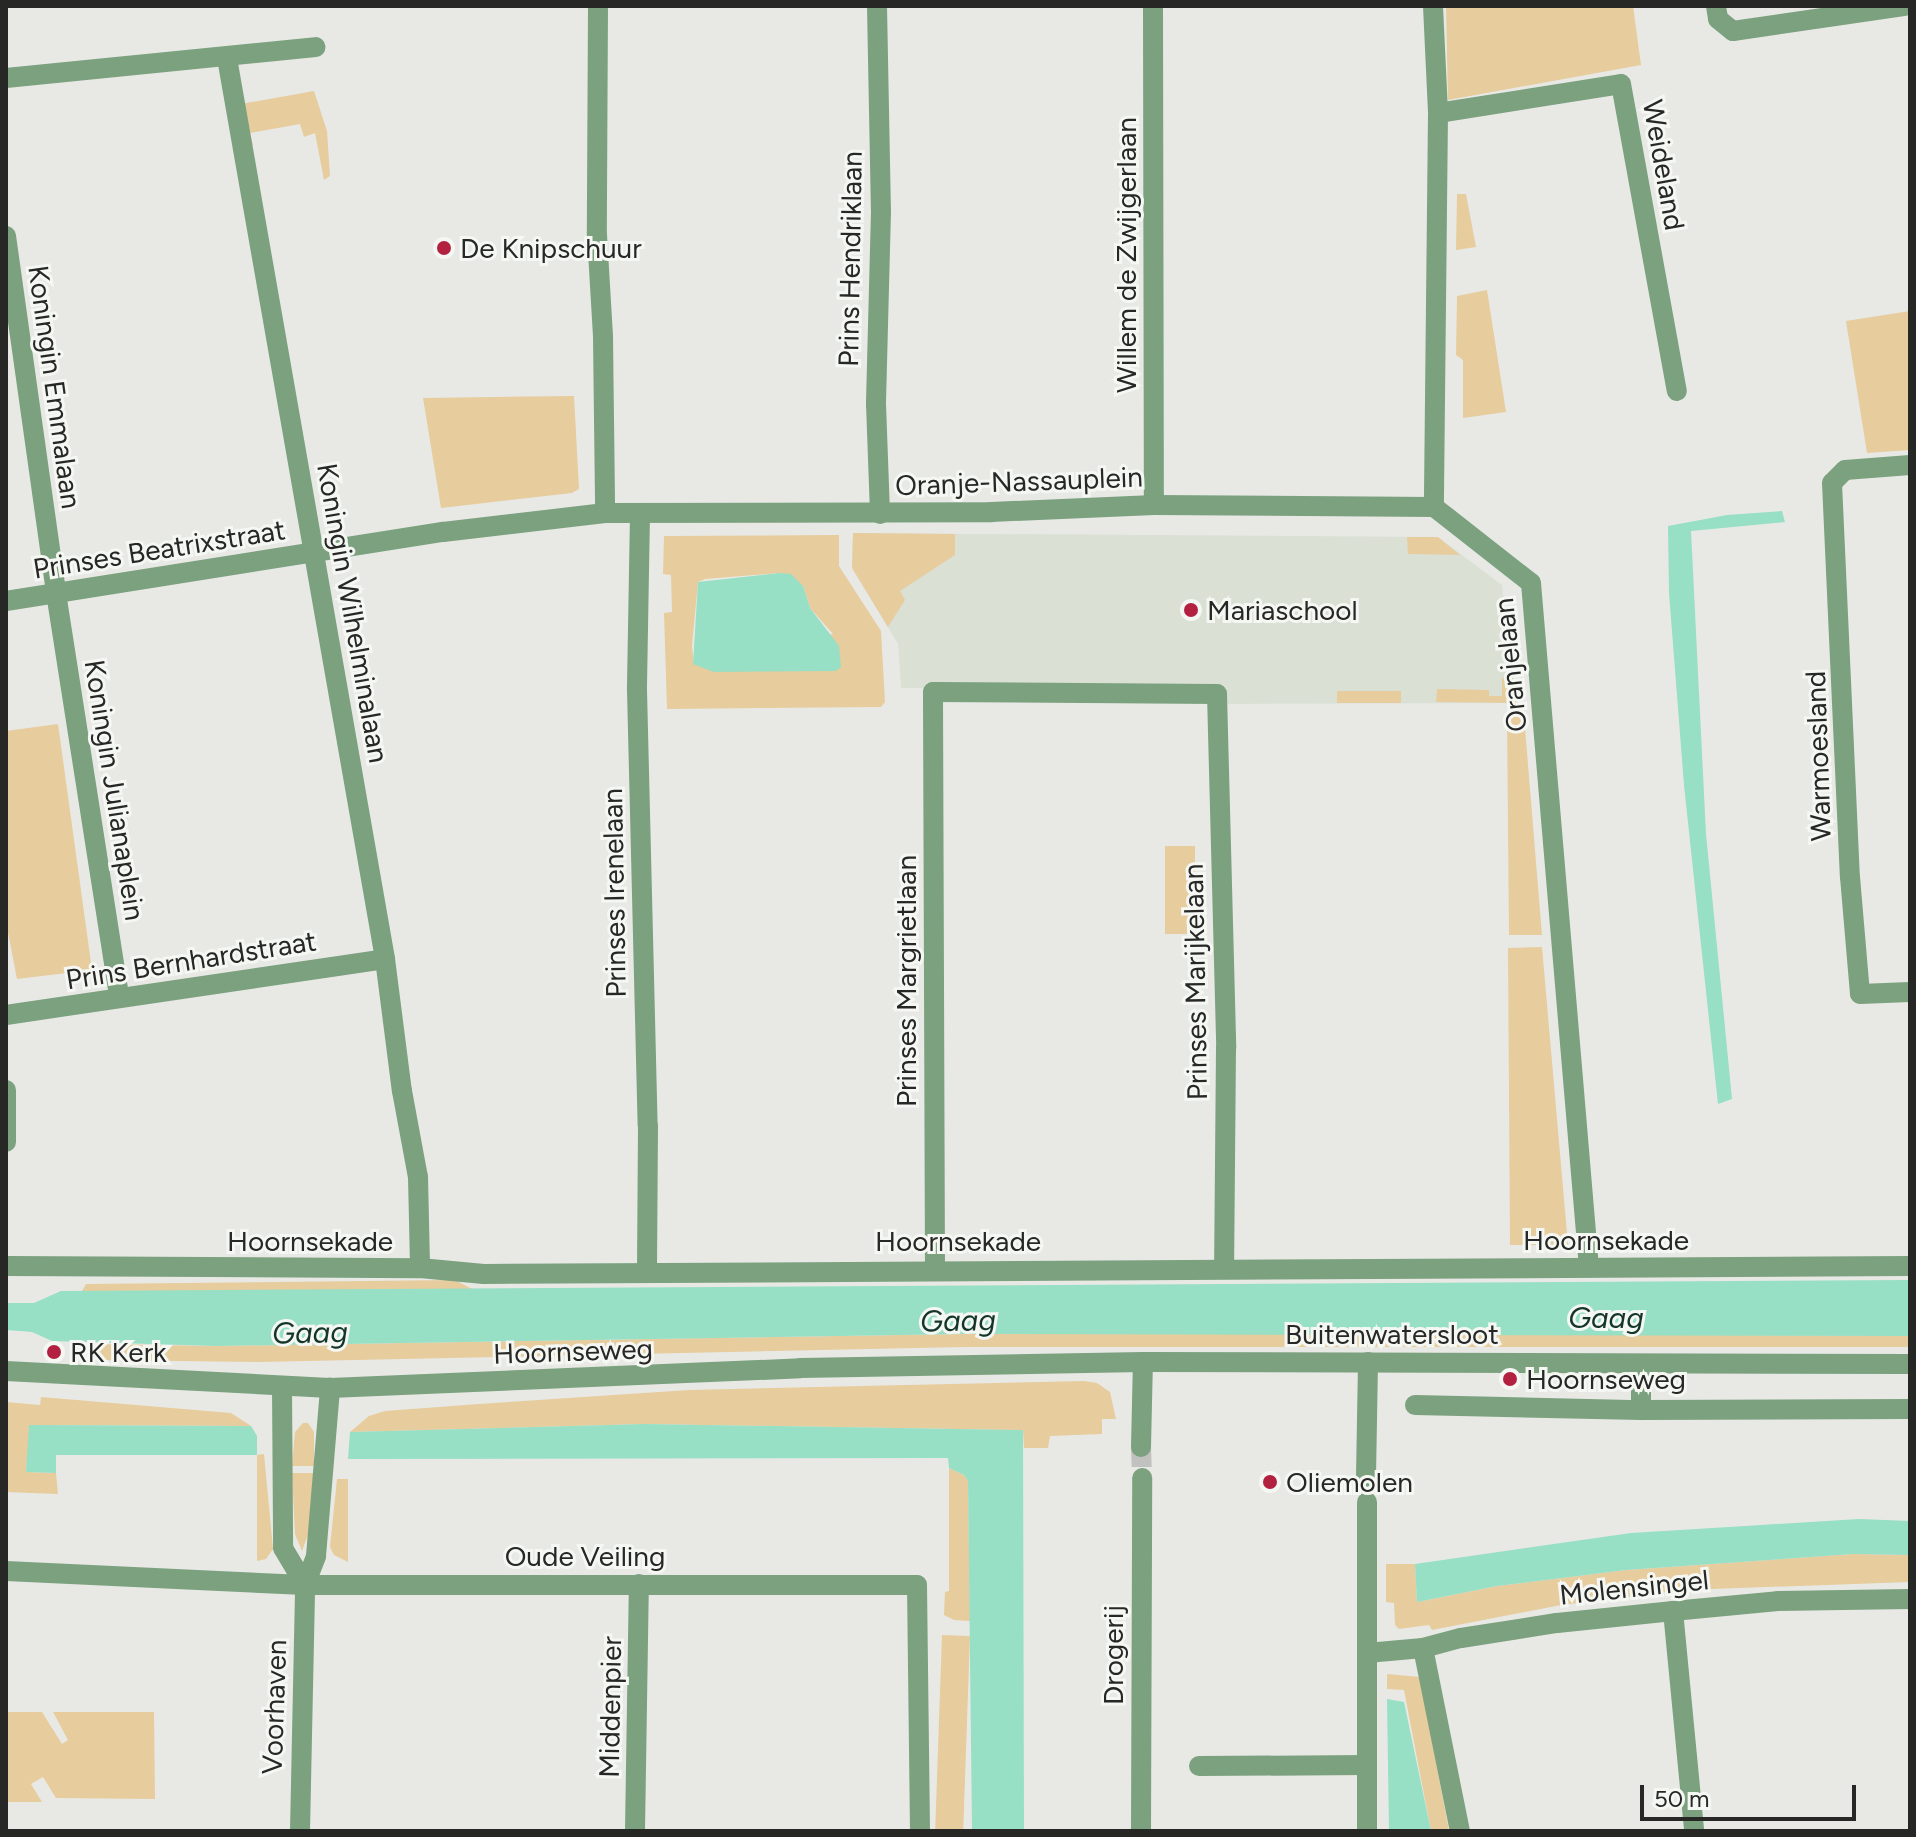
<!DOCTYPE html>
<html>
<head>
<meta charset="utf-8">
<style>
  body { margin:0 }
  #map { position:relative; width:1916px; height:1837px; overflow:hidden; background:#e8e9e5; font-family:Figtree,sans-serif }
  div>[style] { position:absolute }
  [style*='--x'] { left:calc(var(--x)*1px); top:calc(var(--y)*1px); width:calc(var(--w)*1px); rotate:calc(var(--a)*1deg) }
  .built>* { inset:0; background:#dbe0d5 }
  .green>* { inset:0; background:#e7cc9d; transform-origin:0 0 }
  .water>* { inset:0; background:#97dfc5 }
  .minor-tunnel>* { height:20px; margin-top:-10px; transform-origin:0; background:repeating-linear-gradient(90deg,#c1c2bf 0 20px,transparent 0 30px) }
  .minor>* { height:20px; margin:-10px; padding:0 10px; transform-origin:10px; border-radius:10px; background:#7ba17f }
  .tertiary>* { height:20px; margin:-10px; padding:0 10px; transform-origin:10px; border-radius:10px; background:#7ba17f }
  .dots>* { width:22px; height:22px; translate:-50% -50%; box-sizing:border-box; border:4px solid #f5f7f3; border-radius:50% }
  span { translate:-50% -50%; white-space:nowrap; text-align:center; line-height:1.15; -webkit-text-stroke:6px #f5f7f3; paint-order:stroke }
  .street-label { font-size:28px; color:#272726 }
  .poi-label { font-size:28px; color:#272726 }
  .left { translate:0 -50%; text-align:left }
  .water-label { font-size:30px; color:#13352a; font-style:italic }
  .frame { position:absolute; inset:0; border:8px solid #272726; pointer-events:none }
  .scale { position:absolute; left:1640px; top:1785px; width:216px; height:36px; box-sizing:border-box; border:4px solid #272726; border-top:0; padding-left:10px; font-size:24px; line-height:28px; white-space:nowrap; color:#272726; -webkit-text-stroke:6px #f5f7f3; paint-order:stroke }
</style>
</head>
<body>
<div id="map">
  <div class="built">
    <div style="clip-path:polygon(853px 533px,1438px 537px,1502px 585px,1516px 703px,1223px 704px,1222px 688px,901px 688px,898px 644px,852px 568px)"></div>
  </div>
  <div class="green">
    <div style="clip-path:polygon(1446px 6px,1633px 6px,1641px 65px,1448px 100px)"></div>
    <div style="clip-path:polygon(314px 91px,327px 131px,330px 176px,324px 180px,315px 133px,304px 137px,300px 124px,250px 133px,253px 145px,242px 147px,235px 105px)"></div>
    <div style="clip-path:polygon(1457px 194px,1466px 194px,1476px 247px,1456px 250px)"></div>
    <div style="clip-path:polygon(1487px 290px,1506px 412px,1463px 418px,1463px 360px,1456px 355px,1457px 296px)"></div>
    <div style="clip-path:polygon(1910px 311px,1910px 450px,1867px 453px,1846px 321px)"></div>
    <div style="clip-path:polygon(574px 396px,579px 489px,572px 493px,441px 508px,423px 398px)"></div>
    <div style="clip-path:polygon(853px 533px,955px 534px,955px 555px,900px 591px,905px 600px,888px 627px,852px 568px)"></div>
    <div style="clip-path:polygon(evenodd,839px 535px,839px 566px,881px 631px,885px 702px,881px 707px,667px 709px,664px 613px,672px 612px,671px 575px,663px 574px,664px 536px,839px 535px,779px 573px,803px 586px,810px 608px,833px 634px,694px 664px,692px 646px,698px 582px,705px 579px,779px 573px)"></div>
    <div style="clip-path:polygon(1407px 537px,1438px 537px,1460px 555px,1408px 554px)"></div>
    <div style="clip-path:polygon(1513px 677px,1516px 703px,1436px 702px,1437px 689px,1489px 690px,1489px 696px,1502px 696px,1502px 678px)"></div>
    <div style="left:1337px;top:691px;width:64px;height:12px"></div>
    <div style="clip-path:polygon(1507px 716px,1524px 716px,1542px 935px,1509px 935px)"></div>
    <div style="clip-path:polygon(58px 724px,92px 970px,17px 979px,6px 922px,6px 731px)"></div>
    <div style="left:1165px;top:846px;width:30px;height:88px"></div>
    <div style="clip-path:polygon(1542px 947px,1568px 1245px,1510px 1245px,1508px 948px)"></div>
    <div style="clip-path:polygon(455px 1280px,476px 1291px,82px 1291px,86px 1284px)"></div>
    <div style="clip-path:polygon(1387px 1333px,1910px 1336px,1910px 1347px,964px 1347px,260px 1362px,97px 1360px,98px 1344px,216px 1346px,963px 1334px)"></div>
    <div style="clip-path:polygon(1084px 1381px,1097px 1383px,1110px 1392px,1116px 1419px,1102px 1419px,1102px 1434px,1050px 1436px,1048px 1448px,1024px 1448px,1023px 1430px,645px 1424px,350px 1432px,369px 1416px,385px 1411px,479px 1404px,689px 1390px)"></div>
    <div style="clip-path:polygon(41px 1397px,231px 1413px,251px 1426px,30px 1425px,26px 1472px,56px 1473px,58px 1494px,6px 1492px,6px 1402px,40px 1405px)"></div>
    <div style="clip-path:polygon(303px 1423px,308px 1423px,314px 1432px,314px 1466px,292px 1466px,295px 1432px)"></div>
    <div style="clip-path:polygon(264px 1454px,273px 1549px,266px 1559px,257px 1561px,257px 1455px)"></div>
    <div style="clip-path:polygon(949px 1468px,964px 1475px,968px 1481px,970px 1621px,954px 1620px,944px 1615px,945px 1592px,949px 1591px)"></div>
    <div style="clip-path:polygon(292px 1473px,315px 1473px,309px 1532px,302px 1551px,295px 1534px)"></div>
    <div style="clip-path:polygon(337px 1479px,348px 1479px,348px 1562px,334px 1555px,330px 1547px)"></div>
    <div style="clip-path:polygon(1853px 1554px,1910px 1555px,1910px 1582px,1684px 1590px,1561px 1605px,1432px 1630px,1429px 1625px,1399px 1629px,1395px 1625px,1394px 1603px,1386px 1602px,1386px 1564px,1415px 1564px,1417px 1602px,1497px 1586px,1626px 1570px)"></div>
    <div style="left:942px;top:1635px;width:28px;height:196px;rotate:2deg"></div>
    <div style="clip-path:polygon(1387px 1674px,1420px 1677px,1449px 1831px,1431px 1831px,1404px 1690px,1387px 1689px)"></div>
    <div style="clip-path:polygon(6px 1712px,42px 1712px,62px 1744px,68px 1740px,53px 1712px,154px 1712px,155px 1799px,56px 1798px,43px 1777px,31px 1784px,42px 1802px,6px 1802px)"></div>
  </div>
  <div class="water">
    <div style="clip-path:polygon(1782px 511px,1785px 522px,1691px 531px,1706px 834px,1732px 1099px,1718px 1104px,1684px 785px,1669px 593px,1668px 526px,1727px 515px)"></div>
    <div style="clip-path:polygon(779px 573px,791px 574px,803px 586px,810px 608px,839px 646px,841px 667px,836px 671px,714px 672px,693px 664px,698px 582px)"></div>
    <div style="clip-path:polygon(1910px 1280px,1910px 1336px,963px 1334px,216px 1346px,52px 1341px,32px 1332px,6px 1330px,6px 1303px,34px 1303px,61px 1291px)"></div>
    <div style="clip-path:polygon(645px 1424px,1023px 1430px,1024px 1831px,972px 1831px,968px 1481px,964px 1475px,949px 1468px,948px 1458px,348px 1459px,350px 1432px)"></div>
    <div style="clip-path:polygon(29px 1425px,251px 1426px,257px 1436px,257px 1455px,56px 1455px,56px 1473px,26px 1472px)"></div>
    <div style="clip-path:polygon(1859px 1519px,1910px 1521px,1910px 1555px,1853px 1554px,1626px 1570px,1497px 1586px,1417px 1602px,1415px 1564px,1631px 1533px)"></div>
    <div style="clip-path:polygon(1387px 1699px,1404px 1702px,1431px 1831px,1389px 1831px)"></div>
  </div>
  <div class="minor-tunnel">
    <div style="--x:1141;--y:1447;--w:31;--a:88"></div>
  </div>
  <div class="minor">
    <div style="--x:598;--y:6;--w:229;--a:90.3"></div>
    <div style="--x:597;--y:235;--w:102;--a:86.6"></div>
    <div style="--x:603;--y:337;--w:176;--a:89.3"></div>
    <div style="--x:877;--y:6;--w:205;--a:88.9"></div>
    <div style="--x:881;--y:211;--w:193;--a:91.5"></div>
    <div style="--x:876;--y:404;--w:110;--a:87.9"></div>
    <div style="--x:1153;--y:6;--w:499;--a:89.9"></div>
    <div style="--x:1433;--y:6;--w:107;--a:87.3"></div>
    <div style="--x:1438;--y:113;--w:394;--a:90.6"></div>
    <div style="--x:1716;--y:6;--w:13;--a:81"></div>
    <div style="--x:1718;--y:19;--w:19;--a:39"></div>
    <div style="--x:1733;--y:31;--w:174;--a:-8.3"></div>
    <div style="--x:227;--y:58;--w:915;--a:80.05"></div>
    <div style="--x:385;--y:959;--w:133;--a:82.7"></div>
    <div style="--x:402;--y:1091;--w:87;--a:79.5"></div>
    <div style="--x:418;--y:1177;--w:91;--a:88.7"></div>
    <div style="--x:6;--y:78;--w:311;--a:-5.7"></div>
    <div style="--x:1438;--y:113;--w:185;--a:-9"></div>
    <div style="--x:1621;--y:84;--w:312;--a:79.7"></div>
    <div style="--x:6;--y:236;--w:360;--a:82"></div>
    <div style="--x:56;--y:593;--w:409;--a:81.1"></div>
    <div style="--x:1910;--y:465;--w:65;--a:175.6"></div>
    <div style="--x:1845;--y:470;--w:18;--a:135"></div>
    <div style="--x:1832;--y:483;--w:394;--a:87.4"></div>
    <div style="--x:1850;--y:877;--w:117;--a:85.1"></div>
    <div style="--x:1860;--y:994;--w:50;--a:-2.3"></div>
    <div style="--x:1434;--y:507;--w:123;--a:38.1"></div>
    <div style="--x:1531;--y:583;--w:687;--a:85.16"></div>
    <div style="--x:640;--y:514;--w:176;--a:91"></div>
    <div style="--x:637;--y:690;--w:436;--a:88.6"></div>
    <div style="--x:648;--y:1126;--w:145;--a:90.4"></div>
    <div style="--x:6;--y:601;--w:442;--a:-9"></div>
    <div style="--x:443;--y:532;--w:163;--a:-6.7"></div>
    <div style="--x:605;--y:513;--w:386;--a:-0.1"></div>
    <div style="--x:991;--y:512;--w:163;--a:-2.5"></div>
    <div style="--x:1154;--y:505;--w:280;--a:0.4"></div>
    <div style="--x:6;--y:1015;--w:383;--a:-8.4"></div>
    <div style="--x:6;--y:1090;--w:52;--a:90"></div>
    <div style="--x:6;--y:1266;--w:414;--a:0.3"></div>
    <div style="--x:420;--y:1268;--w:64;--a:5.4"></div>
    <div style="--x:484;--y:1274;--w:1426;--a:-0.32"></div>
    <div style="--x:935;--y:1270;--w:578;--a:-90.2"></div>
    <div style="--x:933;--y:692;--w:284;--a:0.4"></div>
    <div style="--x:1217;--y:694;--w:354;--a:88.5"></div>
    <div style="--x:1226;--y:1048;--w:220;--a:90.5"></div>
    <div style="--x:282;--y:1387;--w:161;--a:89.6"></div>
    <div style="--x:283;--y:1548;--w:43;--a:59.3"></div>
    <div style="--x:1415;--y:1405;--w:226;--a:1.3"></div>
    <div style="--x:1641;--y:1410;--w:269;--a:-0.2"></div>
    <div style="--x:1641;--y:1410;--w:46;--a:-90"></div>
    <div style="--x:1141;--y:1447;--w:85;--a:-88.7"></div>
    <div style="--x:1366;--y:1477;--w:115;--a:-89"></div>
    <div style="--x:1367;--y:1502;--w:329;--a:90"></div>
    <div style="--x:6;--y:1571;--w:299;--a:2.7"></div>
    <div style="--x:305;--y:1585;--w:612;--a:0"></div>
    <div style="--x:917;--y:1585;--w:246;--a:89.3"></div>
    <div style="--x:1673;--y:1611;--w:221;--a:84.5"></div>
    <div style="--x:1423;--y:1648;--w:187;--a:78.6"></div>
    <div style="--x:1367;--y:1653;--w:56;--a:-5.1"></div>
    <div style="--x:1423;--y:1648;--w:39;--a:-15"></div>
    <div style="--x:1461;--y:1638;--w:97;--a:-8.9"></div>
    <div style="--x:1557;--y:1623;--w:117;--a:-5.9"></div>
    <div style="--x:1673;--y:1611;--w:105;--a:-5.4"></div>
    <div style="--x:1778;--y:1601;--w:132;--a:-0.9"></div>
    <div style="--x:1199;--y:1766;--w:168;--a:-0.3"></div>
    <div style="--x:300;--y:1831;--w:246;--a:-88.8"></div>
    <div style="--x:305;--y:1585;--w:31;--a:-69"></div>
    <div style="--x:316;--y:1556;--w:169;--a:-85.2"></div>
    <div style="--x:635;--y:1831;--w:247;--a:-89.1"></div>
    <div style="--x:1141;--y:1831;--w:353;--a:-89.8"></div>
  </div>
  <div class="tertiary">
    <div style="--x:6;--y:1371;--w:324;--a:3"></div>
    <div style="--x:330;--y:1388;--w:471;--a:-2.4"></div>
    <div style="--x:801;--y:1368;--w:342;--a:-1"></div>
    <div style="--x:1143;--y:1362;--w:767;--a:0.15"></div>
  </div>
  <div class="dots">
    <div style="left:444px;top:248px;background:#b32140"></div>
    <div style="left:1191px;top:610px;background:#b32140"></div>
    <div style="left:54px;top:1352px;background:#b32140"></div>
    <div style="left:1510px;top:1379px;background:#b32140"></div>
    <div style="left:1270px;top:1482px;background:#b32140"></div>
  </div>
  <div class="street-label">
    <span style="left:1664px;top:165px;rotate:80deg">Weideland</span>
    <span style="left:1126px;top:255px;rotate:-90deg">Willem de Zwijgerlaan</span>
    <span style="left:850px;top:259px;rotate:-89deg">Prins Hendriklaan</span>
    <span style="left:55px;top:387px;rotate:82deg">Koningin Emmalaan</span>
    <span style="left:1019px;top:481px;rotate:-2deg">Oranje-Nassauplein</span>
    <span style="left:159px;top:549px;rotate:-9deg">Prinses Beatrixstraat</span>
    <span style="left:353px;top:613px;rotate:80deg">Koningin Wilhelminalaan</span>
    <span style="left:1510px;top:665px;rotate:-96deg">Oranjelaan</span>
    <span style="left:1818px;top:756px;rotate:-92deg">Warmoesland</span>
    <span style="left:115px;top:790px;rotate:81deg">Koningin Julianaplein</span>
    <span style="left:614px;top:893px;rotate:-91deg">Prinses Irenelaan</span>
    <span style="left:191px;top:960px;rotate:-9deg">Prins Bernhardstraat</span>
    <span style="left:906px;top:981px;rotate:-90deg">Prinses Margrietlaan</span>
    <span style="left:1195px;top:982px;rotate:-91deg">Prinses Marijkelaan</span>
    <span style="left:1606px;top:1240px">Hoornsekade</span>
    <span style="left:310px;top:1241px">Hoornsekade</span>
    <span style="left:958px;top:1241px">Hoornsekade</span>
    <span style="left:1392px;top:1334px">Buitenwatersloot</span>
    <span style="left:573px;top:1351px;rotate:-2deg">Hoornseweg</span>
    <span style="left:585px;top:1556px">Oude Veiling</span>
    <span style="left:1634px;top:1587px;rotate:-6deg">Molensingel</span>
    <span style="left:1113px;top:1655px;rotate:-90deg">Drogerij</span>
    <span style="left:274px;top:1707px;rotate:-88deg">Voorhaven</span>
    <span style="left:610px;top:1707px;rotate:-89deg">Middenpier</span>
  </div>
  <div class="poi-label">
    <span class="left" style="left:460px;top:248px">De Knipschuur</span>
    <span class="left" style="left:1207px;top:610px">Mariaschool</span>
    <span class="left" style="left:70px;top:1352px">RK Kerk</span>
    <span class="left" style="left:1526px;top:1379px">Hoornseweg</span>
    <span class="left" style="left:1286px;top:1482px">Oliemolen</span>
  </div>
  <div class="water-label">
    <span style="left:1606px;top:1318px">Gaag</span>
    <span style="left:958px;top:1321px;rotate:-1deg">Gaag</span>
    <span style="left:310px;top:1333px;rotate:-1deg">Gaag</span>
  </div>
  <div class="frame"></div>
  <div class="scale">50 m</div>
</div>
</body>
</html>
